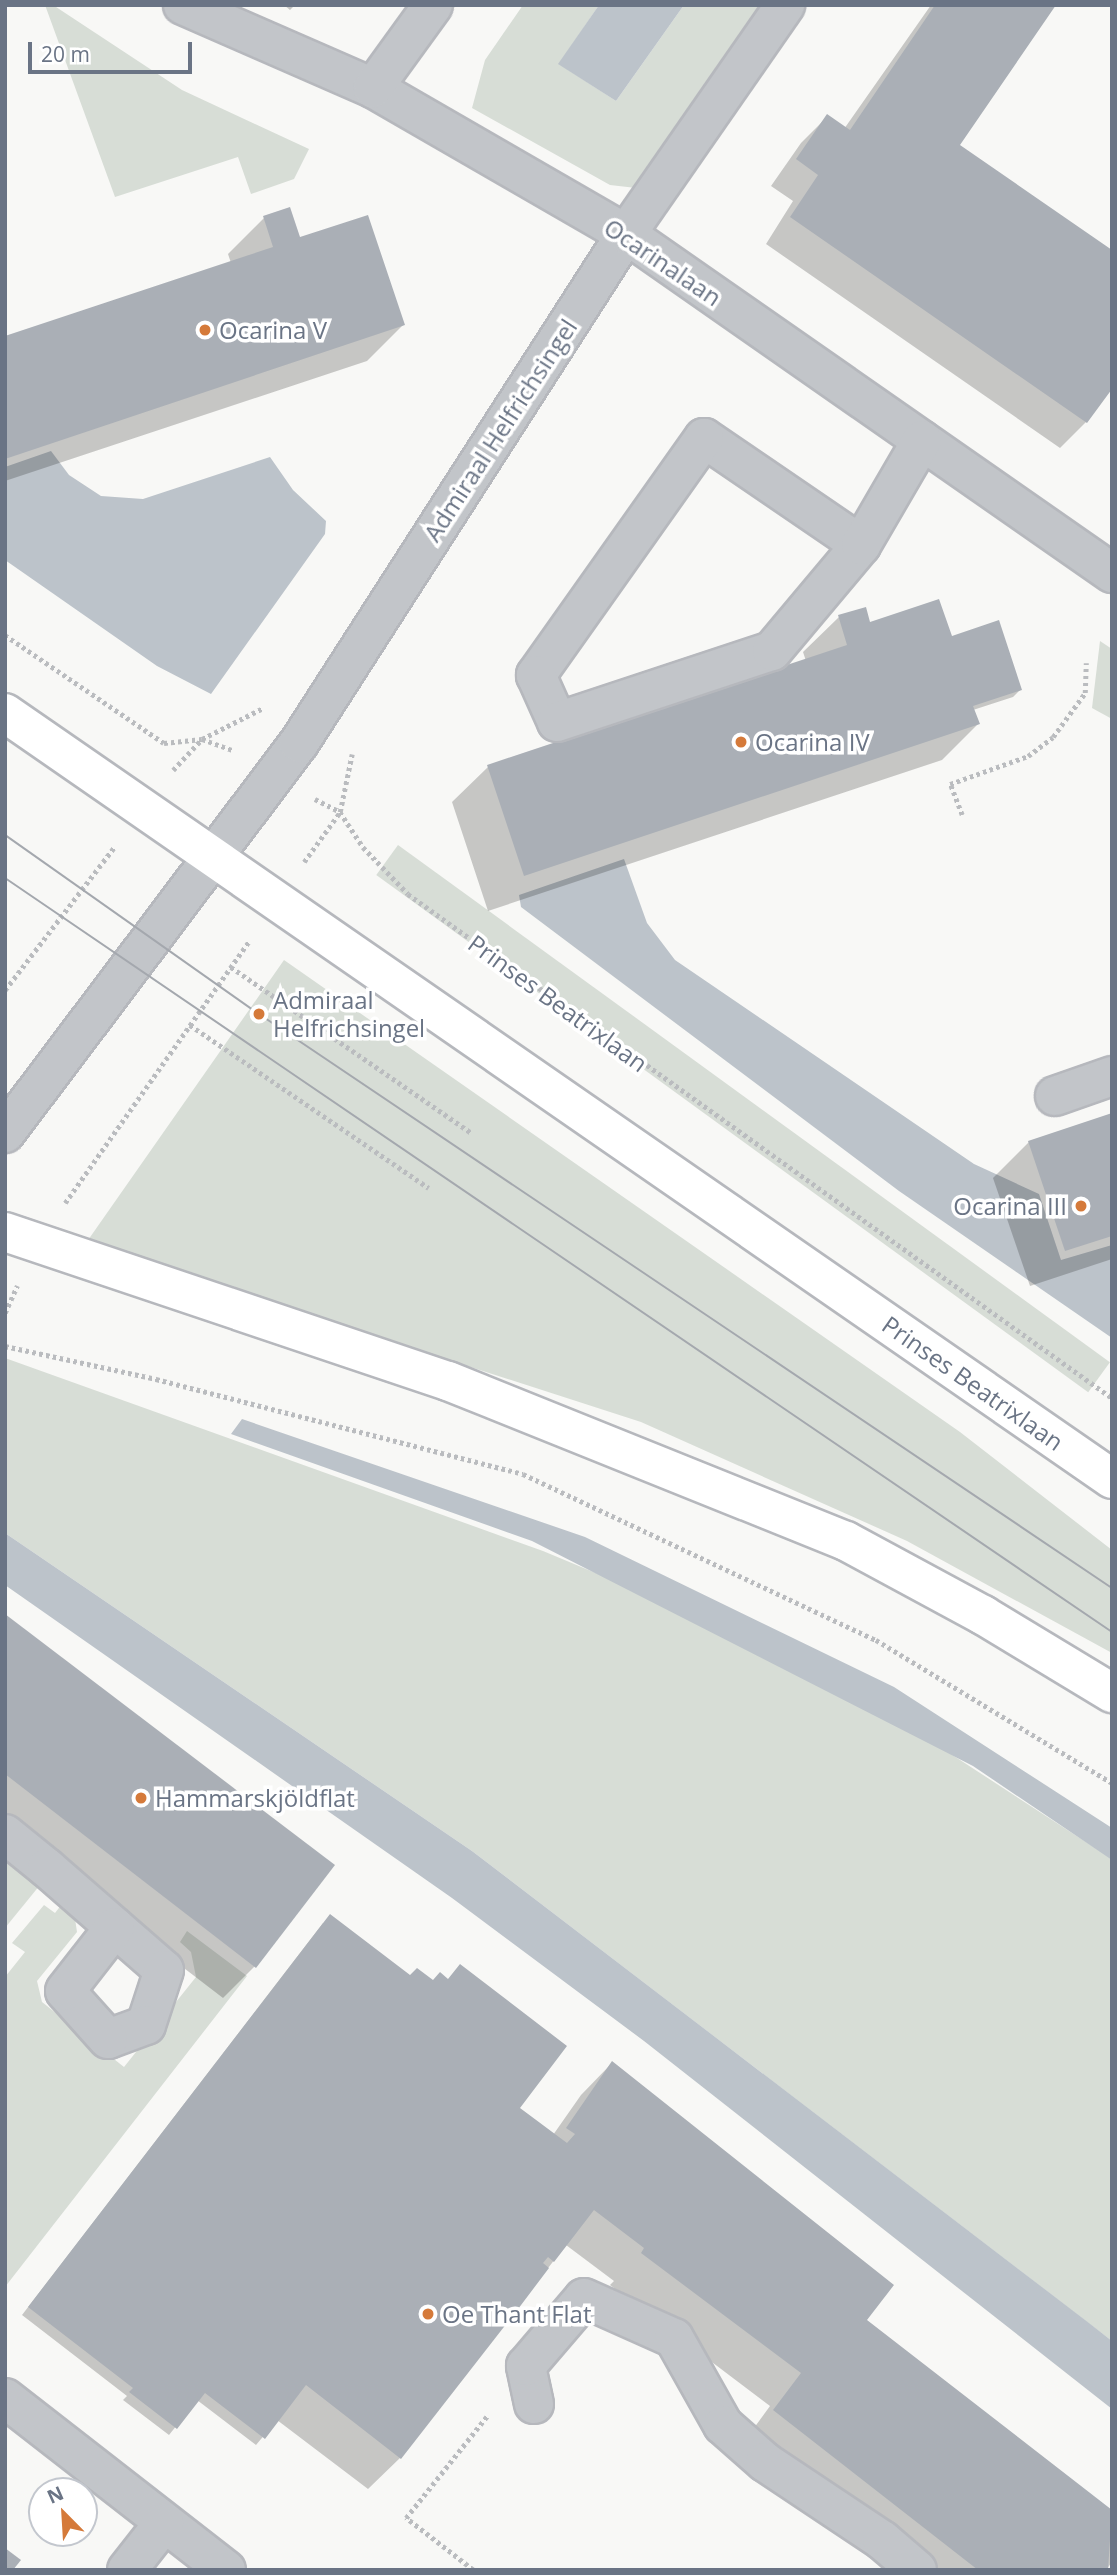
<!DOCTYPE html>
<html>
<head>
<meta charset="utf-8">
<style>
  body { margin:0 }
  #map { position:relative; width:1117px; height:2575px; overflow:hidden; background:#f8f8f6; font-family:"Open Sans",sans-serif }
  div>[style] { position:absolute }
  [style*='--x'] { left:calc(var(--x)*1px); top:calc(var(--y)*1px); width:calc(var(--w)*1px); rotate:calc(var(--a)*1deg) }
  .green>* { inset:0; background:#d7ddd6; transform-origin:0 0 }
  .water>* { inset:0; background:#bcc3ca }
  .shadow>* { inset:0; background:#0003 }
  .building>* { inset:0; background:#aaafb6 }
  .path>* { height:4.5px; margin-top:-2.25px; transform-origin:0; background:repeating-linear-gradient(90deg,#babcbf 0 3.5px,transparent 0 7px) }
  .roads { filter:drop-shadow(2px 0 #b6b8bd) drop-shadow(-2px 0 #b6b8bd) drop-shadow(0 2px #b6b8bd) drop-shadow(0 -2px #b6b8bd) }
  .minor>* { height:38px; margin:-19px; padding:0 19px; transform-origin:19px; border-radius:19px; background:#c2c5c9 }
  .major>* { height:38px; margin:-19px; padding:0 19px; transform-origin:19px; border-radius:19px; background:#fff }
  .tram>* { height:2px; margin:-1px; padding:0 1px; transform-origin:1px; border-radius:1px; background:#a4a8ae }
  .dots>* { width:19px; height:19px; translate:-50% -50%; box-sizing:border-box; border:4px solid #fff; border-radius:50% }
  span { translate:-50% -50%; white-space:nowrap; text-align:center; line-height:1.15; -webkit-text-stroke:7px #fff; paint-order:stroke }
  .street-label { font-size:24px; color:#6a7485 }
  .poi-label { font-size:24px; color:#6a7485 }
  .left { translate:0 -50%; text-align:left }
  .right { translate:-100% -50%; text-align:right }
  .frame { position:absolute; inset:0; border:7px solid #6a7485; pointer-events:none }
  .north { position:absolute; left:28px; top:2477px; width:70px; height:70px; box-sizing:border-box; background:#fff; border:2px solid #c3c7ce; border-radius:50%; rotate:336deg; font-size:19px; font-weight:700; line-height:28px; text-align:center; color:#6a7485 }
  .north::after { content:''; display:block; margin:auto; width:24px; height:32px; background:#d57a3a; clip-path:polygon(50% 0,100% 100%,50% 72%,0 100%) }
  .scale { position:absolute; left:28px; top:42px; width:164px; height:32px; box-sizing:border-box; border:4px solid #6a7485; border-top:0; padding-left:9px; font-size:21px; line-height:24px; white-space:nowrap; color:#6a7485; -webkit-text-stroke:5px #fff; paint-order:stroke }
</style>
</head>
<body>
<div id="map">
  <div class="green">
    <div style="clip-path:polygon(45px 5px,53px 5px,182px 90px,309px 149px,294px 179px,251px 194px,238px 157px,115px 197px)"></div>
    <div style="clip-path:polygon(523px 5px,599px 5px,559px 64px,616px 101px,684px 5px,766px 5px,645px 189px,610px 185px,472px 108px,485px 60px)"></div>
    <div style="clip-path:polygon(1100px 641px,1112px 649px,1112px 719px,1092px 708px)"></div>
    <div style="left:398px;top:845px;width:880px;height:37px;rotate:36deg"></div>
    <div style="clip-path:polygon(284px 960px,960px 1432px,1112px 1550px,1112px 1653px,907px 1541px,641px 1422px,86px 1243px)"></div>
    <div style="clip-path:polygon(5px 1358px,543px 1551px,694px 1614px,934px 1743px,1112px 1859px,1112px 2341px,472px 1851px,5px 1533px)"></div>
    <div style="clip-path:polygon(5px 1860px,40px 1885px,5px 1928px)"></div>
    <div style="clip-path:polygon(62px 1904px,74px 1912px,77px 1932px,37px 1981px,42px 2002px,124px 2067px,196px 1977px,191px 1952px,180px 1942px,187px 1931px,247px 1976px,5px 2287px,5px 1977px,25px 1952px,12px 1943px,44px 1905px,55px 1913px)"></div>
  </div>
  <div class="water">
    <div style="clip-path:polygon(599px 5px,684px 5px,616px 101px,558px 64px)"></div>
    <div style="clip-path:polygon(51px 451px,69px 475px,101px 496px,143px 499px,270px 457px,293px 490px,326px 521px,325px 534px,211px 694px,157px 666px,5px 560px,5px 467px)"></div>
    <div style="clip-path:polygon(624px 859px,647px 923px,675px 960px,974px 1164px,1039px 1194px,1061px 1260px,1112px 1245px,1112px 1338px,899px 1191px,521px 907px,519px 895px)"></div>
    <div style="clip-path:polygon(242px 1419px,585px 1537px,894px 1687px,1112px 1828px,1112px 1860px,973px 1766px,532px 1541px,231px 1434px)"></div>
    <div style="clip-path:polygon(5px 1533px,472px 1851px,1089px 2323px,1112px 2341px,1112px 2409px,644px 2041px,452px 1898px,5px 1585px)"></div>
  </div>
  <div class="shadow">
    <div style="clip-path:polygon(284px 5px,295px 5px,290px 10px)"></div>
    <div style="clip-path:polygon(931px 5px,1054px 5px,957px 145px,1086px 422px,1060px 448px,766px 244px,793px 201px,771px 186px,801px 143px,827px 117px,844px 129px)"></div>
    <div style="clip-path:polygon(289px 209px,299px 239px,403px 325px,367px 361px,5px 481px,5px 337px,231px 263px,228px 254px,264px 218px)"></div>
    <div style="clip-path:polygon(839px 617px,951px 640px,1020px 690px,1013px 697px,973px 710px,978px 724px,942px 760px,488px 911px,452px 802px,488px 767px,806px 661px,803px 652px)"></div>
    <div style="clip-path:polygon(1112px 1115px,1112px 1259px,1030px 1286px,993px 1178px,1029px 1142px)"></div>
    <div style="clip-path:polygon(5px 1617px,255px 1966px,223px 1998px,5px 1831px)"></div>
    <div style="clip-path:polygon(323px 1923px,517px 2108px,553px 2135px,581px 2095px,612px 2063px,865px 2321px,1112px 2512px,1112px 2562px,1106px 2570px,905px 2570px,743px 2443px,770px 2406px,610px 2285px,614px 2281px,566px 2245px,400px 2458px,368px 2489px,277px 2420px,256px 2445px,197px 2400px,169px 2435px,123px 2400px,127px 2396px,22px 2315px)"></div>
  </div>
  <div class="building">
    <div style="clip-path:polygon(935px 5px,1056px 5px,960px 145px,1112px 250px,1112px 389px,1087px 423px,790px 217px,818px 175px,796px 159px,827px 114px,850px 130px)"></div>
    <div style="clip-path:polygon(290px 207px,300px 237px,368px 215px,405px 325px,5px 459px,5px 336px,273px 247px,263px 216px)"></div>
    <div style="clip-path:polygon(939px 599px,952px 636px,999px 620px,1022px 690px,973px 706px,980px 724px,524px 876px,487px 765px,847px 645px,838px 615px,866px 607px,870px 622px)"></div>
    <div style="clip-path:polygon(1112px 1113px,1112px 1236px,1065px 1251px,1028px 1141px)"></div>
    <div style="clip-path:polygon(5px 1614px,335px 1865px,256px 1968px,5px 1774px)"></div>
    <div style="clip-path:polygon(330px 1914px,410px 1975px,417px 1968px,433px 1980px,440px 1972px,448px 1979px,460px 1964px,567px 2046px,520px 2108px,567px 2143px,575px 2134px,566px 2128px,612px 2061px,894px 2285px,867px 2320px,1112px 2510px,1108px 2570px,978px 2570px,773px 2410px,801px 2373px,641px 2253px,644px 2248px,594px 2210px,554px 2262px,548px 2257px,543px 2263px,549px 2268px,512px 2317px,506px 2312px,500px 2318px,507px 2323px,401px 2459px,306px 2385px,265px 2439px,205px 2393px,177px 2429px,129px 2392px,133px 2388px,28px 2307px)"></div>
    <div style="clip-path:polygon(5px 2548px,21px 2560px,13px 2570px,5px 2570px)"></div>
  </div>
  <div class="path">
    <div style="--x:5;--y:635;--w:192;--a:34.2"></div>
    <div style="--x:164;--y:743;--w:38;--a:-6"></div>
    <div style="--x:202;--y:739;--w:33;--a:20"></div>
    <div style="--x:173;--y:770;--w:42;--a:-46.9"></div>
    <div style="--x:202;--y:739;--w:68;--a:-26.9"></div>
    <div style="--x:315;--y:799;--w:28;--a:27"></div>
    <div style="--x:340;--y:812;--w:42;--a:56.7"></div>
    <div style="--x:363;--y:847;--w:65;--a:46.2"></div>
    <div style="--x:408;--y:894;--w:866;--a:35.6"></div>
    <div style="--x:962;--y:815;--w:33;--a:-111"></div>
    <div style="--x:950;--y:784;--w:83;--a:-19.7"></div>
    <div style="--x:1028;--y:756;--w:31;--a:-37"></div>
    <div style="--x:1053;--y:737;--w:54;--a:-54"></div>
    <div style="--x:1085;--y:693;--w:30;--a:-88"></div>
    <div style="--x:304;--y:862;--w:62;--a:-54.2"></div>
    <div style="--x:340;--y:812;--w:59;--a:-78.3"></div>
    <div style="--x:231;--y:967;--w:293;--a:34.6"></div>
    <div style="--x:5;--y:990;--w:181;--a:-52.6"></div>
    <div style="--x:190;--y:1025;--w:289;--a:34.3"></div>
    <div style="--x:65;--y:1203;--w:320;--a:-54.9"></div>
    <div style="--x:5;--y:1313;--w:30;--a:-66"></div>
    <div style="--x:5;--y:1346;--w:155;--a:12.3"></div>
    <div style="--x:156;--y:1379;--w:379;--a:14.5"></div>
    <div style="--x:523;--y:1474;--w:390;--a:25.2"></div>
    <div style="--x:876;--y:1640;--w:276;--a:31.2"></div>
    <div style="--x:473;--y:2570;--w:85;--a:-142.2"></div>
    <div style="--x:406;--y:2518;--w:130;--a:-51.5"></div>
  </div>
  <div class="roads">
    <div class="minor">
      <div style="--x:183;--y:5;--w:207;--a:23.6"></div>
      <div style="--x:373;--y:88;--w:292;--a:30"></div>
      <div style="--x:626;--y:234;--w:593;--a:34.9"></div>
      <div style="--x:373;--y:88;--w:102;--a:-54.1"></div>
      <div style="--x:861;--y:545;--w:190;--a:-145.7"></div>
      <div style="--x:704;--y:438;--w:291;--a:125.3"></div>
      <div style="--x:536;--y:675;--w:51;--a:65.9"></div>
      <div style="--x:557;--y:722;--w:226;--a:-18.3"></div>
      <div style="--x:772;--y:651;--w:138;--a:-50"></div>
      <div style="--x:861;--y:545;--w:121;--a:-59.8"></div>
      <div style="--x:1055;--y:1096;--w:60;--a:-19.3"></div>
      <div style="--x:5;--y:1133;--w:488;--a:-53"></div>
      <div style="--x:299;--y:743;--w:605;--a:-57.28"></div>
      <div style="--x:626;--y:234;--w:279;--a:-55.2"></div>
      <div style="--x:5;--y:1834;--w:54;--a:39"></div>
      <div style="--x:47;--y:1868;--w:155;--a:41.1"></div>
      <div style="--x:164;--y:1970;--w:58;--a:108.1"></div>
      <div style="--x:146;--y:2025;--w:40;--a:159.8"></div>
      <div style="--x:108;--y:2039;--w:64;--a:-131.9"></div>
      <div style="--x:65;--y:1991;--w:81;--a:-52"></div>
      <div style="--x:5;--y:2398;--w:280;--a:37.9"></div>
      <div style="--x:534;--y:2404;--w:39;--a:-102"></div>
      <div style="--x:526;--y:2366;--w:89;--a:-49.5"></div>
      <div style="--x:584;--y:2298;--w:98;--a:24"></div>
      <div style="--x:674;--y:2338;--w:100;--a:60.6"></div>
      <div style="--x:723;--y:2425;--w:56;--a:41.4"></div>
      <div style="--x:765;--y:2462;--w:141;--a:33.7"></div>
      <div style="--x:882;--y:2540;--w:46;--a:40.6"></div>
      <div style="--x:127;--y:2570;--w:60;--a:-51.8"></div>
    </div>
    <div class="major">
      <div style="--x:5;--y:713;--w:1346;--a:34.68"></div>
      <div style="--x:5;--y:1232;--w:467;--a:18.6"></div>
      <div style="--x:448;--y:1381;--w:429;--a:21.9"></div>
      <div style="--x:846;--y:1541;--w:156;--a:28.4"></div>
      <div style="--x:983;--y:1615;--w:151;--a:31.2"></div>
    </div>
  </div>
  <div class="tram">
    <div style="--x:5;--y:835;--w:311;--a:35.2"></div>
    <div style="--x:259;--y:1014;--w:1028;--a:33.94"></div>
    <div style="--x:5;--y:878;--w:1339;--a:34.26"></div>
  </div>
  <div class="dots">
    <div style="left:205px;top:330px;background:#d57a3a"></div>
    <div style="left:741px;top:742px;background:#d57a3a"></div>
    <div style="left:259px;top:1014px;background:#d57a3a"></div>
    <div style="left:1081px;top:1206px;background:#d57a3a"></div>
    <div style="left:141px;top:1798px;background:#d57a3a"></div>
    <div style="left:428px;top:2314px;background:#d57a3a"></div>
  </div>
  <div class="street-label">
    <span style="left:663px;top:262px;rotate:34deg">Ocarinalaan</span>
    <span style="left:500px;top:430px;rotate:-57deg">Admiraal Helfrichsingel</span>
    <span style="left:558px;top:1003px;rotate:36deg">Prinses Beatrixlaan</span>
    <span style="left:973px;top:1383px;rotate:35deg">Prinses Beatrixlaan</span>
  </div>
  <div class="poi-label">
    <span class="left" style="left:219px;top:330px">Ocarina V</span>
    <span class="left" style="left:755px;top:742px">Ocarina IV</span>
    <span class="left" style="left:273px;top:1014px">Admiraal<br>Helfrichsingel</span>
    <span class="right" style="left:1067px;top:1206px">Ocarina III</span>
    <span class="left" style="left:155px;top:1798px">Hammarskjöldflat</span>
    <span class="left" style="left:442px;top:2314px">Oe Thant Flat</span>
  </div>
  <div class="frame"></div>
  <div class="north">N</div>
  <div class="scale">20 m</div>
</div>
</body>
</html>
